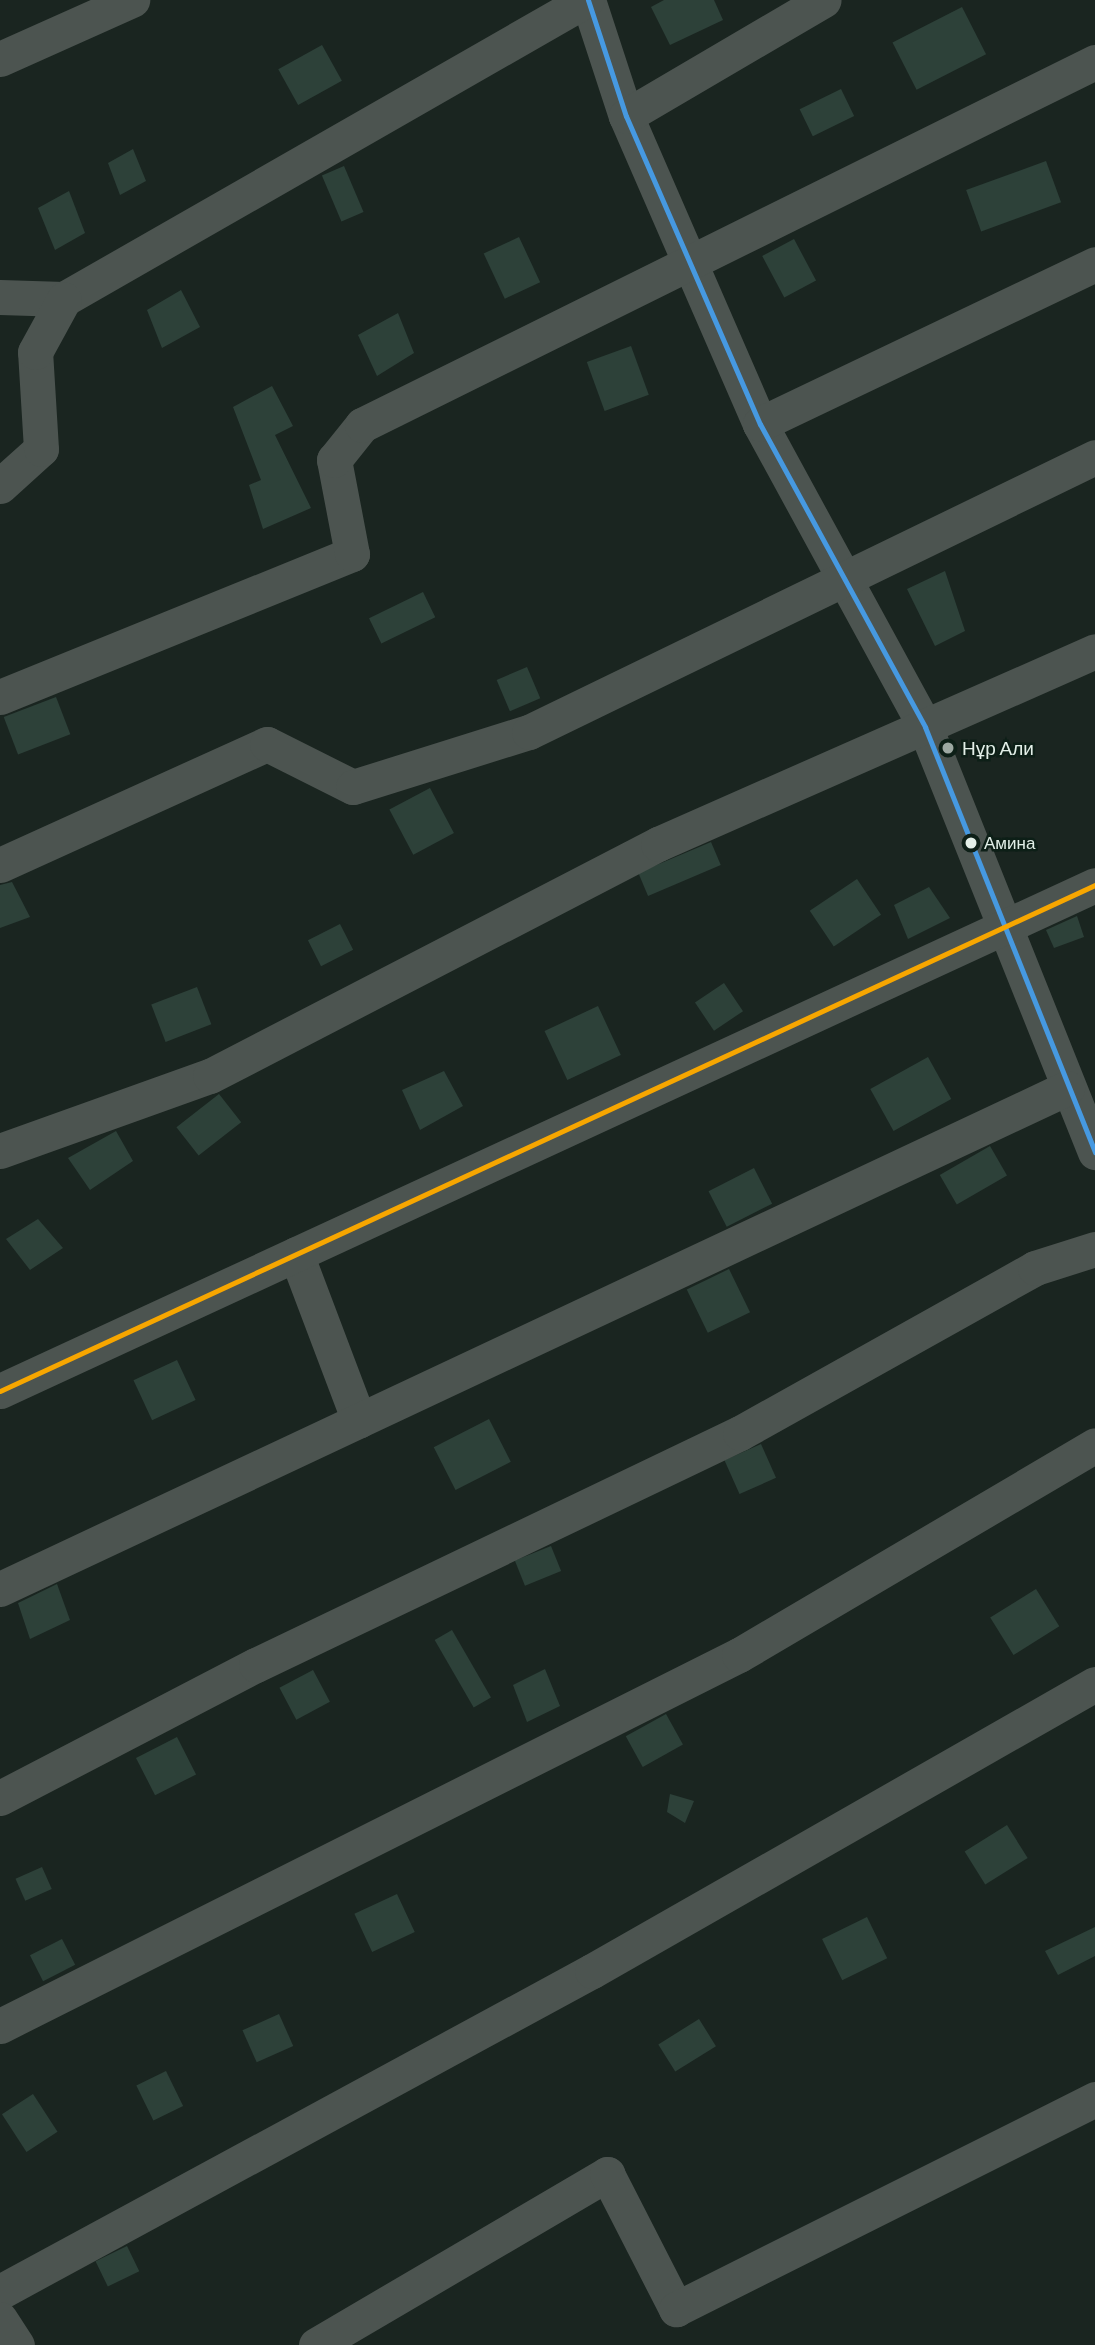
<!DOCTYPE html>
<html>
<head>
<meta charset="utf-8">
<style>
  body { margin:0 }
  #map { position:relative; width:1095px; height:2345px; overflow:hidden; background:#1a2520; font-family:Barlow,sans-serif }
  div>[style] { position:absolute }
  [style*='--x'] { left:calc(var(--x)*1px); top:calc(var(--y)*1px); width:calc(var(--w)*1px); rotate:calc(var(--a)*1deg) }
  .building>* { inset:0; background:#2d4139; transform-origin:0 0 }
  .street>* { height:35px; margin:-17.5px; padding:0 17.5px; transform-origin:17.5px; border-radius:17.5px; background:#4c5450 }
  .bus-1>* { height:5px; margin:-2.5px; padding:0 2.5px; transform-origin:2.5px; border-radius:2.5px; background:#4699e1 }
  .bus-2>* { height:5px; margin:-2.5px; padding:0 2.5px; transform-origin:2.5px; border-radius:2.5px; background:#f7a600 }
  .dots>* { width:19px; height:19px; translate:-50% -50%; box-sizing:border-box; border:4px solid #0d1f17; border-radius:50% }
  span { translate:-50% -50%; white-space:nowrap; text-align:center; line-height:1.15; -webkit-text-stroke:5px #0d1f17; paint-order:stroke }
  .bus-label { font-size:17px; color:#e3efe8 }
  .left { translate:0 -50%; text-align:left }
  .poi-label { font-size:19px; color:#e3efe8 }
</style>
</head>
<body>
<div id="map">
  <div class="building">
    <div style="clip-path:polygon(664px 0,714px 0,723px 20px,670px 45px,651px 7px)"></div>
    <div style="left:962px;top:7px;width:53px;height:78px;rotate:63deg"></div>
    <div style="left:322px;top:45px;width:41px;height:50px;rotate:61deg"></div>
    <div style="left:841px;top:89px;width:30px;height:46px;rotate:64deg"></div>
    <div style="clip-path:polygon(133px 149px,146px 181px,120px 195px,108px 163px)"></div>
    <div style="left:1046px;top:161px;width:44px;height:85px;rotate:70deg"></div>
    <div style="left:344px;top:166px;width:50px;height:24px;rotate:67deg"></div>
    <div style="clip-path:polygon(69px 191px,85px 233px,55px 250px,38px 208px)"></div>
    <div style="left:519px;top:237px;width:50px;height:39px;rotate:65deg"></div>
    <div style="left:794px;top:239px;width:47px;height:36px;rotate:62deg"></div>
    <div style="clip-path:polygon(181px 290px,200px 327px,162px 348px,147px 310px)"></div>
    <div style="clip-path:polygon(398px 313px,414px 353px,377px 376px,358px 335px)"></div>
    <div style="left:631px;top:346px;width:52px;height:47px;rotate:70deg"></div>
    <div style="clip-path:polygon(272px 386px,293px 426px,275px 435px,311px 508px,263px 529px,249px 485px,261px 480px,233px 407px)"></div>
    <div style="clip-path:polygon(945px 571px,965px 631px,935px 646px,907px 589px)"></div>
    <div style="left:423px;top:592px;width:28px;height:60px;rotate:64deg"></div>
    <div style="left:527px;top:667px;width:34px;height:33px;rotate:67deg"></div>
    <div style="left:56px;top:697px;width:40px;height:56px;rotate:69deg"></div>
    <div style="left:430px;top:788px;width:51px;height:46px;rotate:62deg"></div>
    <div style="left:711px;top:842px;width:25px;height:79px;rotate:67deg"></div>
    <div style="left:857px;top:879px;width:43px;height:57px;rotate:56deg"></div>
    <div style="clip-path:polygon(12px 882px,30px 917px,0 928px,0 885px)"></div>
    <div style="clip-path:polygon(929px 887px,950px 918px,908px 939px,894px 905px)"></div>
    <div style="clip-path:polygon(1077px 916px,1084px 937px,1054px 948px,1046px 930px)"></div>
    <div style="left:340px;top:924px;width:29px;height:36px;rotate:63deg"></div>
    <div style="left:724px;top:983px;width:34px;height:35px;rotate:56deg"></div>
    <div style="left:197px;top:987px;width:40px;height:49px;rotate:69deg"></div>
    <div style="left:598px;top:1006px;width:54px;height:59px;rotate:65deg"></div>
    <div style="left:928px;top:1057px;width:48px;height:66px;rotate:61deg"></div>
    <div style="clip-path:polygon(444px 1071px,463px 1106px,420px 1130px,402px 1090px)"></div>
    <div style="left:219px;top:1094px;width:36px;height:54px;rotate:52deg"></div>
    <div style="clip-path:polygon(116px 1131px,133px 1161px,90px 1190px,68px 1158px)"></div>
    <div style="left:990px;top:1146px;width:34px;height:58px;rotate:60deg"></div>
    <div style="left:754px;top:1168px;width:40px;height:51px;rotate:63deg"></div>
    <div style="clip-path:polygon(38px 1219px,63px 1248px,30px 1270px,6px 1239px)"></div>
    <div style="left:729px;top:1269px;width:48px;height:47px;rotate:64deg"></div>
    <div style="left:177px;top:1360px;width:44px;height:48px;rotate:65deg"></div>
    <div style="left:489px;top:1419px;width:48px;height:62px;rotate:63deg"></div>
    <div style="left:761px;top:1444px;width:37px;height:40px;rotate:66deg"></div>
    <div style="left:551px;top:1546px;width:27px;height:39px;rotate:68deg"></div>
    <div style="clip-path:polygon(57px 1584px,70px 1620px,30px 1639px,18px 1603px)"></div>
    <div style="left:1036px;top:1589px;width:44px;height:54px;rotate:58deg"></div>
    <div style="left:452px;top:1630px;width:78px;height:20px;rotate:60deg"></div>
    <div style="clip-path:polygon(545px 1669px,560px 1706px,527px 1722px,513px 1685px)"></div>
    <div style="left:313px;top:1670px;width:36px;height:38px;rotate:62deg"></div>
    <div style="left:666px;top:1714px;width:35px;height:46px;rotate:61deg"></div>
    <div style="left:177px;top:1737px;width:42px;height:46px;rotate:63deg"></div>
    <div style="clip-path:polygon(670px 1794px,694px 1801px,685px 1823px,667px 1812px)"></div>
    <div style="left:1007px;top:1825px;width:39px;height:50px;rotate:58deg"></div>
    <div style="left:42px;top:1867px;width:24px;height:29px;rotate:66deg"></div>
    <div style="left:397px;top:1894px;width:42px;height:47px;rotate:65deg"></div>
    <div style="left:867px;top:1917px;width:46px;height:50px;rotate:64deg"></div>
    <div style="clip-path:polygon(1095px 1927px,1095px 1956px,1058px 1975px,1045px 1951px)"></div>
    <div style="left:62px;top:1939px;width:29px;height:36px;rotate:63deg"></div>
    <div style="left:279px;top:2014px;width:35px;height:40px;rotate:66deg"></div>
    <div style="left:699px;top:2019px;width:32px;height:48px;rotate:58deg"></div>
    <div style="left:166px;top:2071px;width:39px;height:33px;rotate:64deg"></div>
    <div style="left:33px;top:2094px;width:45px;height:37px;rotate:57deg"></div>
    <div style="left:127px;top:2246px;width:28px;height:35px;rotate:64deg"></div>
  </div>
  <div class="street">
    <div style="--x:588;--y:0;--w:122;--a:71.9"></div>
    <div style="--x:626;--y:116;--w:336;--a:66.5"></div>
    <div style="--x:760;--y:424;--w:345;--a:61.4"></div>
    <div style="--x:925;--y:727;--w:458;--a:68.2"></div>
    <div style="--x:0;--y:59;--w:145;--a:-24.1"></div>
    <div style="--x:626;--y:116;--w:229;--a:-30.4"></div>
    <div style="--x:0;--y:297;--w:64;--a:1.8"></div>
    <div style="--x:64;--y:299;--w:602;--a:-29.8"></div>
    <div style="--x:760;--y:424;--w:371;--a:-25.5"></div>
    <div style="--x:0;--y:486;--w:55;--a:-42.1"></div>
    <div style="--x:41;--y:449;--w:97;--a:-93.5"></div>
    <div style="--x:35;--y:352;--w:60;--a:-61.3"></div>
    <div style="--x:0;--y:697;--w:380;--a:-22.1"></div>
    <div style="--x:352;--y:554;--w:96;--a:-100.8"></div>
    <div style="--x:334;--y:460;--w:45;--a:-51.3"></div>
    <div style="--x:362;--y:425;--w:818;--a:-26.35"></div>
    <div style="--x:0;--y:865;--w:293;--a:-24.4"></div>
    <div style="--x:267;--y:744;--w:96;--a:26.6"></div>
    <div style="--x:353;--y:787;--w:184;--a:-17.4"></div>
    <div style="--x:529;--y:732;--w:629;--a:-25.91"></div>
    <div style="--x:0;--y:1151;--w:223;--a:-19.7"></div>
    <div style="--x:210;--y:1076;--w:505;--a:-27.38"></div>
    <div style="--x:658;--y:844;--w:478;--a:-23.8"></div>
    <div style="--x:296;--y:1254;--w:178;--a:69.3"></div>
    <div style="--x:0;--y:1391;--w:1206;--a:-24.8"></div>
    <div style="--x:0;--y:1589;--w:1179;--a:-25.15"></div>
    <div style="--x:0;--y:1798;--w:288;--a:-27.5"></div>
    <div style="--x:256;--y:1665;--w:537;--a:-25.61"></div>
    <div style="--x:740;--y:1433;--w:338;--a:-29.2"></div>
    <div style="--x:1035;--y:1268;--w:63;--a:-17.6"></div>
    <div style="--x:0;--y:2026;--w:827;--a:-26.66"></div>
    <div style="--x:739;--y:1655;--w:413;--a:-30.5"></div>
    <div style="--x:0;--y:2292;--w:673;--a:-28.47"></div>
    <div style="--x:592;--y:1971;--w:579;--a:-29.71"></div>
    <div style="--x:0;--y:2319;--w:31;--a:57"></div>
    <div style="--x:316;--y:2345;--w:338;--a:-30.4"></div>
    <div style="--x:607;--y:2174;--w:152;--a:62.9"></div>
    <div style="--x:676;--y:2309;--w:469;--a:-26.6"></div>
  </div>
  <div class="bus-1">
    <div style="--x:588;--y:0;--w:122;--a:71.9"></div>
    <div style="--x:626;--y:116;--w:336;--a:66.5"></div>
    <div style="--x:760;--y:424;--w:345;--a:61.4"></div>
    <div style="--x:925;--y:727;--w:458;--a:68.2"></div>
  </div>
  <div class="bus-2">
    <div style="--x:0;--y:1391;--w:1206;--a:-24.8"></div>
  </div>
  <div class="dots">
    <div style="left:948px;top:748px;background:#9da8a2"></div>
    <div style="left:971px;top:843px;background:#e3efe8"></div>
  </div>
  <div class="bus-label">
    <span class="left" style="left:984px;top:843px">Амина</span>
  </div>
  <div class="poi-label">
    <span class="left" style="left:962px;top:748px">Нұр Али</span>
  </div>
</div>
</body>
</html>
